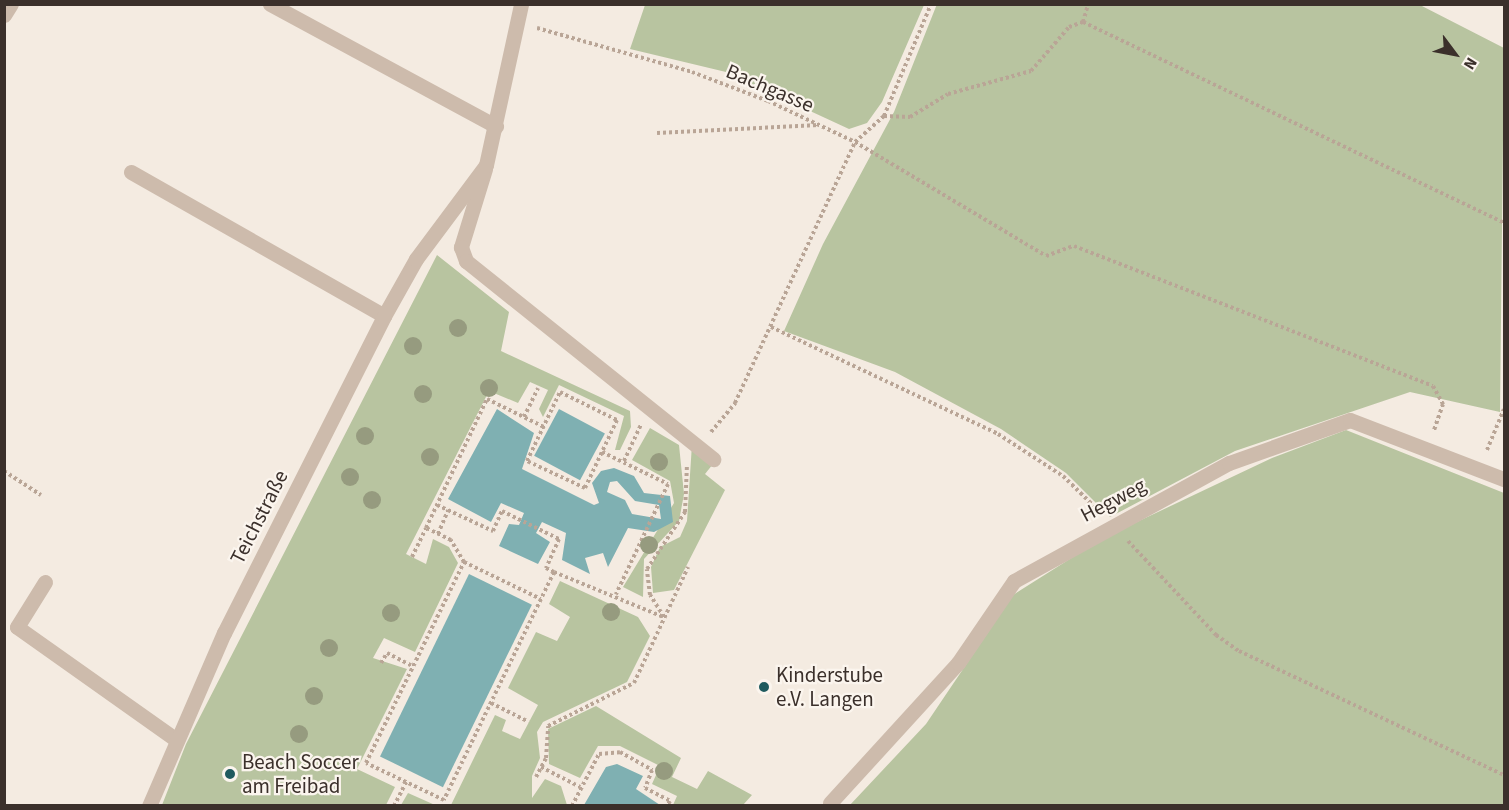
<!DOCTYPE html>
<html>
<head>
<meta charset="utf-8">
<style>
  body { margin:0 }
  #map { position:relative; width:1509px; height:810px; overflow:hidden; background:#f4ebe1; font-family:"Source Sans 3",sans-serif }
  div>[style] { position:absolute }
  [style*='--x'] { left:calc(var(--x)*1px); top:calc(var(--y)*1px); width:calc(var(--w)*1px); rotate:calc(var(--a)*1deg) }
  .green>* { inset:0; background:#b8c4a0 }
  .water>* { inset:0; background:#7fb0b2; transform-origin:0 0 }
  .path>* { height:4px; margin-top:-2px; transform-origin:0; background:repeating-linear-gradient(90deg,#b9a596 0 3px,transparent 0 6px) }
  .service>* { height:15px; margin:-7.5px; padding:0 7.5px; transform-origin:7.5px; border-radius:7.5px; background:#cdbbac }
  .minor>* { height:15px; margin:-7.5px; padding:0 7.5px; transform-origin:7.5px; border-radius:7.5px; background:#cdbbac }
  .tertiary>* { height:15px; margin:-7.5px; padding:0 7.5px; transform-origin:7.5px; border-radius:7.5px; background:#cdbbac }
  .trees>* { width:18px; height:18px; margin:-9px; border-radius:50%; background:#969b7f }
  .dots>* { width:16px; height:16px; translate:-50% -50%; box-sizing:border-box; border:3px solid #fbf5ee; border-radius:50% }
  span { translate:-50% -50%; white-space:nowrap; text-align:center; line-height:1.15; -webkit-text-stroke:4.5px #fbf5ee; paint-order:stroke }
  .street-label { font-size:21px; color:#3b302b }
  .poi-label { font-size:21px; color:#3b302b }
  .left { translate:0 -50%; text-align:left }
  .frame { position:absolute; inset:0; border:6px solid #3b302b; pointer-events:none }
  .north { position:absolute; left:1425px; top:24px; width:60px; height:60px; -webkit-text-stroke:4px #fbf5ee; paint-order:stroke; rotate:122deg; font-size:16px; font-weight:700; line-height:24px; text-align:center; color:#3b302b }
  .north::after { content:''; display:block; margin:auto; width:21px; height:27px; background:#3b302b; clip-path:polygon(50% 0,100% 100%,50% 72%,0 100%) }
</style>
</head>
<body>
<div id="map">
  <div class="green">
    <div style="clip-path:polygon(937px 4px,1420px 5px,1504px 48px,1500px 412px,1410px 392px,1235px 451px,1110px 517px,1066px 473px,1001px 429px,895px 372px,784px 331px,823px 244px,894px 112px)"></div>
    <div style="clip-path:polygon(645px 5px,645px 4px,924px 5px,882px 102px,867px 123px,849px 129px,726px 72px,630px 49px)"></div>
    <div style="clip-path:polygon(437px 255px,509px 312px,501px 351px,630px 411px,631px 427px,620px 450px,615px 450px,624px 416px,559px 385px,543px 417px,539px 409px,548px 390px,530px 382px,518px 403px,489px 391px,406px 554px,426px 564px,433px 539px,449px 547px,458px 563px,415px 652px,384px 638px,373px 658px,407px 669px,357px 769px,395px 787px,386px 805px,162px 805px,186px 744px)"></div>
    <div style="clip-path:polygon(650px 428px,679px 445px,684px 494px,679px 521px,644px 559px,643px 597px,623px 587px,674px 503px,670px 481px,632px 460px)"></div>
    <div style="clip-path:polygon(1346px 430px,1504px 493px,1504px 805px,849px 806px,926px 724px,1013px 595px,1103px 538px,1272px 458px)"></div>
    <div style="clip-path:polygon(692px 444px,713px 464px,705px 474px,725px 490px,674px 590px,653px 593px,651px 567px,660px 547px,680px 537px,687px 521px)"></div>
    <div style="clip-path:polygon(560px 581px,638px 617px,650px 636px,627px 682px,543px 722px,537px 732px,540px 758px,532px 776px,532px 798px,545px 779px,561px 786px,567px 805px,451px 805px,495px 715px,506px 720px,502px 731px,520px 739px,538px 705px,508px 688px,536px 632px,557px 641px,570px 617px,549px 604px)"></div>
    <div style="clip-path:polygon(596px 706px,681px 758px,672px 777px,697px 789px,708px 771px,752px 795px,743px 805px,673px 805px,677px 796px,652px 784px,660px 766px,620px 746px,598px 746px,580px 778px,549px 764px,548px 729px)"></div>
    <div style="clip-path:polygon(408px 793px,435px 805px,401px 805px)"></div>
  </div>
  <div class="water">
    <div style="clip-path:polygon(evenodd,497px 409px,534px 433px,522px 469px,594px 505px,599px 503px,592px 483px,601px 471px,614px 468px,634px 476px,644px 493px,670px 496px,673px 522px,654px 532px,628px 528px,608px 567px,603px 553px,585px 558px,590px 574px,562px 560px,566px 533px,542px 522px,536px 533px,550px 542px,538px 564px,499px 546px,509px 524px,519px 525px,524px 513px,501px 503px,491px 522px,448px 499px,497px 409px,617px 481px,635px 501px,659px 505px,661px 519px,632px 514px,625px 500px,607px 492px,610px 482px,617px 481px)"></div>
    <div style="left:559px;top:409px;width:52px;height:53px;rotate:28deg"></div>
    <div style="left:469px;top:574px;width:70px;height:203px;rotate:26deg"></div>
    <div style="clip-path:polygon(617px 764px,643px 776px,636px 789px,660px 805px,584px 805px,606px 767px)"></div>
  </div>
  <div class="path">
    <div style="--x:1083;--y:22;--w:19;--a:-74"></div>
    <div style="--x:537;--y:28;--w:161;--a:15.8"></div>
    <div style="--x:692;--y:72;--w:81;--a:20.9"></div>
    <div style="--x:768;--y:101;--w:96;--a:25.2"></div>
    <div style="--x:855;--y:142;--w:222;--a:30.8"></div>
    <div style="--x:1046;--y:256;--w:30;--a:-20"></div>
    <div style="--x:1074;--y:246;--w:385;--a:21.3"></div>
    <div style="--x:1433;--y:386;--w:21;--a:61"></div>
    <div style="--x:1443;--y:404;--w:28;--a:109"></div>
    <div style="--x:884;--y:116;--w:26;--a:2"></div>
    <div style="--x:910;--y:117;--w:44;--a:-31.2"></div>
    <div style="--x:948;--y:94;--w:86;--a:-15.5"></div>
    <div style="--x:1031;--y:71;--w:58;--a:-49.2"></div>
    <div style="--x:1069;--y:27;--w:15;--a:-20"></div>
    <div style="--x:1083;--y:22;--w:467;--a:25.5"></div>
    <div style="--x:657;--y:133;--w:162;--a:-2.8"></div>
    <div style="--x:771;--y:327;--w:251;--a:25.2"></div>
    <div style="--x:998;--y:434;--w:77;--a:32.9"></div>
    <div style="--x:1063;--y:476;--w:52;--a:44.2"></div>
    <div style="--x:560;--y:392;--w:64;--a:26.2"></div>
    <div style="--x:617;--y:420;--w:75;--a:115.2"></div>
    <div style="--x:585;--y:488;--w:64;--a:-155"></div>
    <div style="--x:527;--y:461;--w:76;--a:-64.4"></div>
    <div style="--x:524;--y:417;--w:32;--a:-64"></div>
    <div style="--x:711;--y:432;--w:38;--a:-50"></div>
    <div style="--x:735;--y:403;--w:287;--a:-65.3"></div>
    <div style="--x:855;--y:142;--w:39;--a:-42"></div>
    <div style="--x:884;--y:116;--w:121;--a:-67.2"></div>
    <div style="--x:1487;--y:450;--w:44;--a:-67.5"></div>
    <div style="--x:602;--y:452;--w:73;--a:25.9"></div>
    <div style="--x:668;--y:484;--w:122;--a:115.3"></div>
    <div style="--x:624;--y:461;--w:40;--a:-65"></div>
    <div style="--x:4;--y:471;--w:44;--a:33"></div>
    <div style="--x:437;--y:505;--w:62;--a:24.9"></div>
    <div style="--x:493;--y:531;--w:22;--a:-66"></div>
    <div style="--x:502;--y:511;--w:64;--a:26.2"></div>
    <div style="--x:559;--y:539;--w:32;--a:114"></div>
    <div style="--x:546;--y:568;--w:9;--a:27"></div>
    <div style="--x:554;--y:572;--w:253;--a:115.8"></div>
    <div style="--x:444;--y:800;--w:86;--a:-154.6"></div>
    <div style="--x:366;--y:763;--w:224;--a:-64"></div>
    <div style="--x:464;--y:562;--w:85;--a:25.7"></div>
    <div style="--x:438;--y:534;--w:26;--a:-67"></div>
    <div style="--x:1128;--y:541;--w:129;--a:46.9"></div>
    <div style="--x:1216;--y:635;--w:28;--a:35"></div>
    <div style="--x:1239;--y:651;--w:293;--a:25.1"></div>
    <div style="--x:412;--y:557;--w:32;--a:-64"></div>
    <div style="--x:464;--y:562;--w:26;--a:-121"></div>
    <div style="--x:451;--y:540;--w:28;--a:-154"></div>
    <div style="--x:426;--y:528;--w:143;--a:-64.7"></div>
    <div style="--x:487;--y:399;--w:64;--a:26.2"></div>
    <div style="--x:554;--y:572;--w:118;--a:22.4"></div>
    <div style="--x:664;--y:617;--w:26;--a:-122"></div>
    <div style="--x:650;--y:595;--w:26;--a:-97"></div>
    <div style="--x:647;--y:569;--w:69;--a:-56.3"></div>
    <div style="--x:685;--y:512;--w:47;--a:-87.6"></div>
    <div style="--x:381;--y:663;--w:12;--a:-59"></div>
    <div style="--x:387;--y:653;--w:29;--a:27"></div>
    <div style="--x:491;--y:703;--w:42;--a:26.6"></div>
    <div style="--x:541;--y:767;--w:44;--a:27.1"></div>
    <div style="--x:536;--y:777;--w:21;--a:-62"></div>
    <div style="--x:546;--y:758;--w:32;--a:-86"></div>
    <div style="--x:548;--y:726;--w:96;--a:-26.6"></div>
    <div style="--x:634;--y:683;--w:128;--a:-65"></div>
    <div style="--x:394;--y:806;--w:27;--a:-63"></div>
    <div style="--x:572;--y:806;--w:59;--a:-62.6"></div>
    <div style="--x:599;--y:754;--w:21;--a:-5"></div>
    <div style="--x:620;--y:752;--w:37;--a:29"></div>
    <div style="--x:652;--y:770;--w:19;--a:111"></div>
    <div style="--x:645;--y:788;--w:28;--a:27"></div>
    <div style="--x:670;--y:801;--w:6;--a:121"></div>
  </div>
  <div class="service">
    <div style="--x:485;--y:169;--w:82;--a:107.1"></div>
    <div style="--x:461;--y:247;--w:15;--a:70"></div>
    <div style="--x:466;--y:261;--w:317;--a:38.7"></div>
  </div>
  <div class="minor">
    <div style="--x:270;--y:4;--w:257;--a:28.4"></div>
    <div style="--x:131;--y:172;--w:291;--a:29.6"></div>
    <div style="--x:45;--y:582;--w:53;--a:121.9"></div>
    <div style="--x:17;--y:627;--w:194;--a:35.3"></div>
    <div style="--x:830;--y:803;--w:190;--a:-47.6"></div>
    <div style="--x:958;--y:663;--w:99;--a:-55.7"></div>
    <div style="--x:1014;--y:581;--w:245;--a:-28.8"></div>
    <div style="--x:1229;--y:463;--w:128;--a:-19.6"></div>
    <div style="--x:1350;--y:420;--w:165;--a:21"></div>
    <div style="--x:149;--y:806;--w:189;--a:-66.6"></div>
    <div style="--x:224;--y:633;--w:355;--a:-63.2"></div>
    <div style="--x:384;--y:316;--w:65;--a:-60.7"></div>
    <div style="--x:416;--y:259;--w:117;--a:-53.3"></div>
    <div style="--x:486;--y:165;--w:165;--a:-77.7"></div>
  </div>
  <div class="tertiary">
    <div style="--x:4;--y:15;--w:13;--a:-58"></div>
  </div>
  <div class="trees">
    <div style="left:458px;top:328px"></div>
    <div style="left:413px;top:346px"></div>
    <div style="left:489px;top:388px"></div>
    <div style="left:423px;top:394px"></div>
    <div style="left:365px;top:436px"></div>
    <div style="left:430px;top:457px"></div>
    <div style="left:659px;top:462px"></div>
    <div style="left:350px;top:477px"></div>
    <div style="left:372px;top:500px"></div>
    <div style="left:649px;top:545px"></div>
    <div style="left:611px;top:612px"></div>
    <div style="left:391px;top:613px"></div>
    <div style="left:329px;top:648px"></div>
    <div style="left:314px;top:696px"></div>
    <div style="left:299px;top:734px"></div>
    <div style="left:664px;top:771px"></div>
  </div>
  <div class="dots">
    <div style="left:764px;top:687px;background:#1f5a5e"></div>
    <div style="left:230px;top:774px;background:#1f5a5e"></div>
  </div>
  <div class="street-label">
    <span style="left:770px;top:88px;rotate:23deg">Bachgasse</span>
    <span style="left:1113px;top:500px;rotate:-28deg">Hegweg</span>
    <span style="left:259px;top:517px;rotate:-63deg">Teichstraße</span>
  </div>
  <div class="poi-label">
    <span class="left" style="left:776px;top:687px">Kinderstube<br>e.V. Langen</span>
    <span class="left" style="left:242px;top:774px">Beach Soccer<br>am Freibad</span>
  </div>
  <div class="frame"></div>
  <div class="north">N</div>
</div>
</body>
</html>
